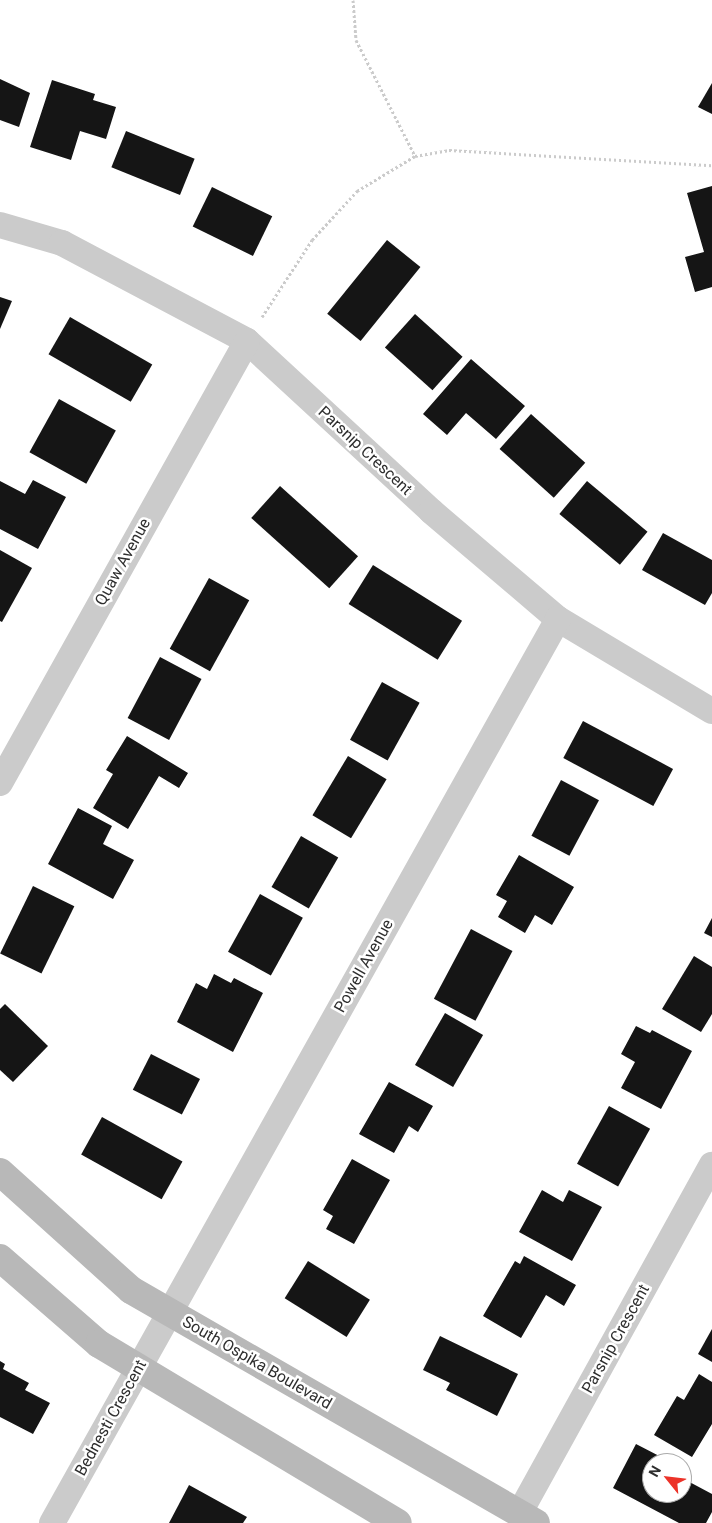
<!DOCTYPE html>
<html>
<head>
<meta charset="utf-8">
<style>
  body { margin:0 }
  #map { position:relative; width:712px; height:1523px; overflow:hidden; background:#fff; font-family:Roboto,sans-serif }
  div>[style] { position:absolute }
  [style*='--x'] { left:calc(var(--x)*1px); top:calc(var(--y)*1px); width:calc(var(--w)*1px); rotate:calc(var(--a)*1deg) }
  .building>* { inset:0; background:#151515; transform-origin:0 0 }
  .path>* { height:3px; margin-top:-1.5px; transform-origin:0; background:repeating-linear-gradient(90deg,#cbcbcb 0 2.5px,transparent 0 5px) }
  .minor>* { height:26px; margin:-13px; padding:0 13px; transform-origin:13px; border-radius:13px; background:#cbcbcb }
  .secondary>* { height:28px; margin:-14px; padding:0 14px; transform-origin:14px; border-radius:14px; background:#b8b8b8 }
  span { translate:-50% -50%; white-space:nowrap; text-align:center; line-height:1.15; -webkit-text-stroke:5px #fff; paint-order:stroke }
  .street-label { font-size:16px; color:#2e2e2e }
  .north { position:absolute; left:642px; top:1453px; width:50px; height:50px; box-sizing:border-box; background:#fff; border:1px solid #ababab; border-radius:50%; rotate:299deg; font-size:14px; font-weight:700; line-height:20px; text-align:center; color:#2e2e2e }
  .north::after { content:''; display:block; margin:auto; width:18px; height:22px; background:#ec3329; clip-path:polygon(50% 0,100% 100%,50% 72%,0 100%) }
</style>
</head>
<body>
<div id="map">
  <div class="building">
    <div style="clip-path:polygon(0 79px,30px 93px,19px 127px,0 120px)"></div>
    <div style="clip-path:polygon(52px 80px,95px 94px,93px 100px,116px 107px,106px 139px,80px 131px,71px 160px,30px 147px)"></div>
    <div style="clip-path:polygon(712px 83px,712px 114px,698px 107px)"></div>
    <div style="left:126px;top:131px;width:74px;height:39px;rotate:22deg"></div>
    <div style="clip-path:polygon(712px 186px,712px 287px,695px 292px,685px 257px,704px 252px,687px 193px)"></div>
    <div style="left:212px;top:187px;width:67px;height:44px;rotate:26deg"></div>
    <div style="left:387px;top:240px;width:43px;height:95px;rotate:39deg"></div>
    <div style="clip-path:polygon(0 297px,12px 301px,0 329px)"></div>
    <div style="left:415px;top:314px;width:64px;height:45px;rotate:42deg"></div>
    <div style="left:70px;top:317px;width:95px;height:43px;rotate:30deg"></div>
    <div style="clip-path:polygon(471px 359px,525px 406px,496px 439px,466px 413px,447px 435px,423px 414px)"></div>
    <div style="left:59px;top:399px;width:65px;height:61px;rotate:29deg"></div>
    <div style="left:531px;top:414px;width:73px;height:47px;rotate:42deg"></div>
    <div style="clip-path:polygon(33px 480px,66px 497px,38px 549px,0 529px,0 481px,25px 494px)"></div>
    <div style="left:587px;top:481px;width:79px;height:43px;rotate:40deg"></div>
    <div style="left:280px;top:486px;width:105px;height:43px;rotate:42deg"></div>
    <div style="clip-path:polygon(663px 533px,712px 560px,712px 593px,705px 605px,642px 570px)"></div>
    <div style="clip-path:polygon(0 550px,32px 568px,2px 622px,0 621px)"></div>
    <div style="left:373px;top:565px;width:105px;height:46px;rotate:32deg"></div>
    <div style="left:209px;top:578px;width:46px;height:81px;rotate:29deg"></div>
    <div style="left:160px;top:657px;width:47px;height:69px;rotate:28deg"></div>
    <div style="left:382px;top:682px;width:43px;height:66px;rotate:29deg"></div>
    <div style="left:583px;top:721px;width:102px;height:42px;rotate:28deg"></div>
    <div style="clip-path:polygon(127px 736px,188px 773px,179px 788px,159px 776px,128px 829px,93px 808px,113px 774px,106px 770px)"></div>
    <div style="left:348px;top:756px;width:45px;height:69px;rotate:31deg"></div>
    <div style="left:561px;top:780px;width:43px;height:63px;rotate:28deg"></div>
    <div style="clip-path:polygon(78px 808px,112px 826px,103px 844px,134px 860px,113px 899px,48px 864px)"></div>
    <div style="left:301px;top:836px;width:43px;height:59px;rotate:30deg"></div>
    <div style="clip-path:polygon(519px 855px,574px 887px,552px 925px,535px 915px,525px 933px,498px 917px,507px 901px,496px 895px)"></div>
    <div style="left:33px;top:886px;width:46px;height:75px;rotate:26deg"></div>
    <div style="left:260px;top:894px;width:49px;height:66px;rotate:29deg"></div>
    <div style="clip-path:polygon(712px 918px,712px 937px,704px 933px)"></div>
    <div style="left:471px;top:929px;width:47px;height:79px;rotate:28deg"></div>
    <div style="clip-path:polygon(694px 956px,712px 967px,712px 1014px,701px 1032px,662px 1009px)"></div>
    <div style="clip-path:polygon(214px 974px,231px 983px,234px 978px,263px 993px,233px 1052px,177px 1022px,196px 983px,207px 989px)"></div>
    <div style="clip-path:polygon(5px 1004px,48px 1046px,13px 1082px,0 1070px,0 1009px)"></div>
    <div style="left:445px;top:1013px;width:44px;height:60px;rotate:30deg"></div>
    <div style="clip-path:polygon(636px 1026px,650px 1033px,652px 1030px,692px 1051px,661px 1109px,621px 1088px,635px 1062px,621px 1054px)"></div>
    <div style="left:151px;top:1054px;width:55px;height:40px;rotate:27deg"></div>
    <div style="clip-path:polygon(389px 1082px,433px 1106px,418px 1132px,409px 1126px,394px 1153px,359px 1134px)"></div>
    <div style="left:609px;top:1106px;width:47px;height:66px;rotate:29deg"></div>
    <div style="left:102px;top:1117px;width:92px;height:43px;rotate:29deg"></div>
    <div style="clip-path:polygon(352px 1159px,390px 1180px,354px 1244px,326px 1229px,333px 1216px,323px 1210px)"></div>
    <div style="clip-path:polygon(542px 1190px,563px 1202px,569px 1190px,602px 1207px,572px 1261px,519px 1232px)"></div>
    <div style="clip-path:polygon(524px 1256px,576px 1285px,564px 1306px,546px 1295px,521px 1338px,483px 1316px,515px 1261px,520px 1264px)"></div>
    <div style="left:308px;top:1261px;width:73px;height:44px;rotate:32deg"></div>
    <div style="clip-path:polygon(712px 1329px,712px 1362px,698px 1354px)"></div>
    <div style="clip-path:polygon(440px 1336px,518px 1374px,497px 1416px,446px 1390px,450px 1383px,423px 1370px)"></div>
    <div style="clip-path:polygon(0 1361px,5px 1364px,3px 1369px,29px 1383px,25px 1390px,50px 1403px,33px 1434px,0 1417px)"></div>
    <div style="clip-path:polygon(699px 1374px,712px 1382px,712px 1424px,692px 1457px,654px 1435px,677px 1396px,684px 1400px)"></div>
    <div style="clip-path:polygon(636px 1444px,665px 1459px,663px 1463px,652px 1463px,652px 1493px,682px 1493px,682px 1478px,712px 1494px,712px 1512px,706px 1523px,679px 1523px,613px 1488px)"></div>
    <div style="clip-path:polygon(189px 1485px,247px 1517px,243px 1523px,169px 1523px)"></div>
  </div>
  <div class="path">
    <div style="--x:353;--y:0;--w:40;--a:85.7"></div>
    <div style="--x:356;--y:40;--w:130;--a:63"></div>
    <div style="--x:262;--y:317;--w:92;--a:-57"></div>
    <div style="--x:312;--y:240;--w:67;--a:-47.4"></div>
    <div style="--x:357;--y:191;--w:68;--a:-31.1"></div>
    <div style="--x:415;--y:156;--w:35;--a:-10"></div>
    <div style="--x:449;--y:150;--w:263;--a:3.3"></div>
  </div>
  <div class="minor">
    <div style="--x:0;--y:225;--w:65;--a:16.2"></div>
    <div style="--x:62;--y:243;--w:209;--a:27.9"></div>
    <div style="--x:247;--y:341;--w:251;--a:42.7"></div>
    <div style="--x:431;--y:511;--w:167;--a:40.4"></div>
    <div style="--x:558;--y:619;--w:179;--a:30.9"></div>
    <div style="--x:0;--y:783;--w:506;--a:-60.8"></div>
    <div style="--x:519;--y:1514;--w:399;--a:-61.1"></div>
    <div style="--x:52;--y:1523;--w:1036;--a:-60.76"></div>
  </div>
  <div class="secondary">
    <div style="--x:0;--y:1172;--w:176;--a:42"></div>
    <div style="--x:131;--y:1290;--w:467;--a:29.9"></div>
    <div style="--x:0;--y:1258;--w:131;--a:41"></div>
    <div style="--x:99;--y:1344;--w:348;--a:30.9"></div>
  </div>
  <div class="street-label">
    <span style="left:365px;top:451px;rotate:43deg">Parsnip Crescent</span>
    <span style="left:123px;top:562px;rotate:-61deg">Quaw Avenue</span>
    <span style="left:364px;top:966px;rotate:-61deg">Powell Avenue</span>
    <span style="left:616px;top:1339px;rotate:-61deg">Parsnip Crescent</span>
    <span style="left:257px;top:1363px;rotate:30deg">South Ospika Boulevard</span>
    <span style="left:111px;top:1418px;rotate:-61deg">Bednesti Crescent</span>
  </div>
  <div class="north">N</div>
</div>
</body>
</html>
